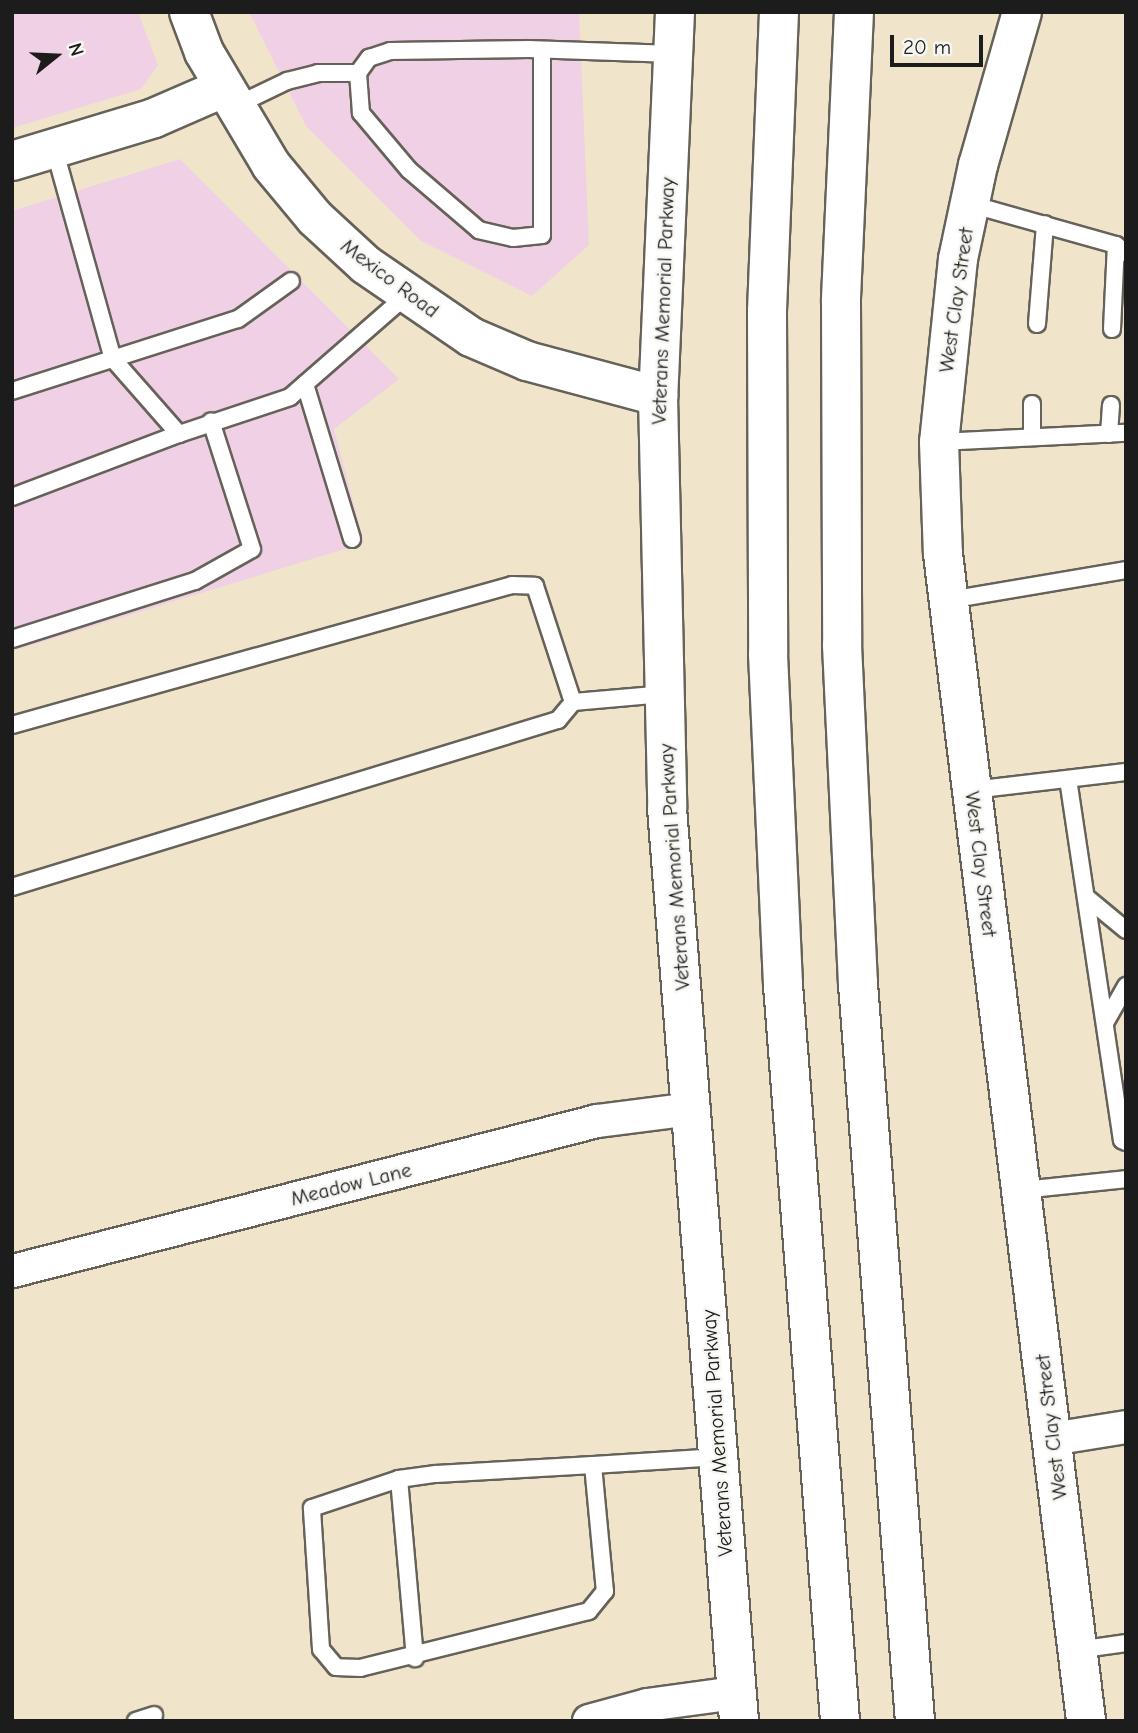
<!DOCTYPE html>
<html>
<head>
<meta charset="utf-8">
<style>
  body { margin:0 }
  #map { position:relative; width:1138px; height:1733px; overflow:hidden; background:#f0e4cb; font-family:"Comic Neue",sans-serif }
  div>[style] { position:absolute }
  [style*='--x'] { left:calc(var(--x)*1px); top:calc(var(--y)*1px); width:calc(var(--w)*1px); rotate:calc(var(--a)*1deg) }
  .built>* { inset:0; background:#f0d0e5 }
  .roads { filter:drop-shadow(2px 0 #666259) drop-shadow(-2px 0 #666259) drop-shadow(0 2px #666259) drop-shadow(0 -2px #666259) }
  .lane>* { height:16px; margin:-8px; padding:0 8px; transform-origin:8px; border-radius:8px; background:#fff }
  .street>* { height:32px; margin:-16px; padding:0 16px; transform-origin:16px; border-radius:16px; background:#fff }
  .secondary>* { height:38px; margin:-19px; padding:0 19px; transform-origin:19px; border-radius:19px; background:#fff }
  .highway>* { height:38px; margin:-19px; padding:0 19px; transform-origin:19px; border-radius:19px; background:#fff }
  span { translate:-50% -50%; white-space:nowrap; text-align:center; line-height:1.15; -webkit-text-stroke:5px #f6f6f2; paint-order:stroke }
  .street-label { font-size:21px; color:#1c1c1c }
  .frame { position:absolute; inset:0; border:14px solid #1c1c1c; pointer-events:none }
  .north { position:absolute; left:21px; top:21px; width:70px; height:70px; -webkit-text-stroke:5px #f6f6f2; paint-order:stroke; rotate:72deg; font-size:19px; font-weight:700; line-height:28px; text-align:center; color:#1c1c1c }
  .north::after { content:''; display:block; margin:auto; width:24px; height:32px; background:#1c1c1c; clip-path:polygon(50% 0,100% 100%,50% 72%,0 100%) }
  .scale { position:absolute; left:890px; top:35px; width:93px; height:32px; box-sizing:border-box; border:4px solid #1c1c1c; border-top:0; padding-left:9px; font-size:21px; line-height:24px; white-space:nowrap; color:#1c1c1c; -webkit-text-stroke:5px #f6f6f2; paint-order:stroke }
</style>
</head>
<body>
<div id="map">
  <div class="built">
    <div style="clip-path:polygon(12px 12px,138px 12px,158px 65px,141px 89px,12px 128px)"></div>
    <div style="clip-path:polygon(249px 12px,579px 12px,589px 245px,532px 296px,421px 241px,306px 126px)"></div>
    <div style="clip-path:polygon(180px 159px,399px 379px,334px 429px,364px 543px,12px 651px,12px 211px)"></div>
  </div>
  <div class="roads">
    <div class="lane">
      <div style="--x:542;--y:50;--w:185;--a:90"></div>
      <div style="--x:542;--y:235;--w:29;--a:174"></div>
      <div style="--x:513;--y:238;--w:35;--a:-167"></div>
      <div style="--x:479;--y:230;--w:92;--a:-139.4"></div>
      <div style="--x:409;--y:170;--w:75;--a:-130.1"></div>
      <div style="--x:361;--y:113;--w:40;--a:-94.3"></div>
      <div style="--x:358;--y:73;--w:19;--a:-54"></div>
      <div style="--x:369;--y:58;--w:22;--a:-18"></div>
      <div style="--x:390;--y:51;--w:139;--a:-0.8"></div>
      <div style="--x:529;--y:49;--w:144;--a:2"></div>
      <div style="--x:235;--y:106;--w:58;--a:-25.7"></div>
      <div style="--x:287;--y:81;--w:32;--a:-14"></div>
      <div style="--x:318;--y:73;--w:40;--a:0"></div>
      <div style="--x:54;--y:148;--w:219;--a:74.4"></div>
      <div style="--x:113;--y:359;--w:100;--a:48.7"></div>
      <div style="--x:179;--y:434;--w:117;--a:-18.4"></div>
      <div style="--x:290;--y:397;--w:157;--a:-41.1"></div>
      <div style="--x:970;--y:204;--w:152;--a:15.7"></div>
      <div style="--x:1116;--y:245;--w:13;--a:39"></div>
      <div style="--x:1037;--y:324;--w:100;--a:-85.4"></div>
      <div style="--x:1112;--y:329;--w:84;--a:-87.3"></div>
      <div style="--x:305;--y:384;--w:162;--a:73.1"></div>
      <div style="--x:12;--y:391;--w:237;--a:-17.7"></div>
      <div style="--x:238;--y:319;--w:65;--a:-35.6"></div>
      <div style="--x:1109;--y:434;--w:29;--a:-86"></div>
      <div style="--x:1032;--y:437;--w:33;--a:-90"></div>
      <div style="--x:939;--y:442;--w:187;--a:-2.8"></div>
      <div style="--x:12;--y:497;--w:178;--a:-20.7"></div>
      <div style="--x:949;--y:600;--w:180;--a:-9.6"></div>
      <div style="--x:12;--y:639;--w:192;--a:-17.6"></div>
      <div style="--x:195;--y:581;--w:65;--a:-29.3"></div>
      <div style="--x:252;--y:549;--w:134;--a:-107.8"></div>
      <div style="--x:12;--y:725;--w:519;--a:-15.64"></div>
      <div style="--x:512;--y:585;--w:23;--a:2"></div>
      <div style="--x:535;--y:586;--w:122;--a:71.9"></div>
      <div style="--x:1068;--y:779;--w:365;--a:81.5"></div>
      <div style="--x:1122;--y:1140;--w:4;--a:27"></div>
      <div style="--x:972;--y:790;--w:155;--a:-6.7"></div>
      <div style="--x:12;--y:887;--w:571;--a:-17.01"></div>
      <div style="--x:558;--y:720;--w:23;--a:-50"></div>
      <div style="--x:573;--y:702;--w:91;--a:-5"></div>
      <div style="--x:1086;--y:897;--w:52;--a:39.5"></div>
      <div style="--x:1105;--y:1023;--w:43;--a:-60.4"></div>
      <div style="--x:1022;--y:1190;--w:105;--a:-6"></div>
      <div style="--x:593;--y:1465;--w:127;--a:84.6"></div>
      <div style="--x:605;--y:1591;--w:26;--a:129"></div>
      <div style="--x:589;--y:1611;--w:235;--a:166"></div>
      <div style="--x:361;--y:1668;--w:25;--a:-178"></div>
      <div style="--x:336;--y:1667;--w:23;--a:-130"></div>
      <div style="--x:321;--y:1649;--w:141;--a:-93.7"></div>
      <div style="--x:312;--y:1508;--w:92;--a:-18.4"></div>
      <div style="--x:399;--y:1479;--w:37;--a:-8"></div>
      <div style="--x:436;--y:1474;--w:157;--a:-3.3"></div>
      <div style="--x:593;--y:1465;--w:126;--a:-3.6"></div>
      <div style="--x:399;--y:1479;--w:180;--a:84.9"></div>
      <div style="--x:1077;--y:1650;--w:49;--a:-8.1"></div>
      <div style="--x:136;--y:1721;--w:19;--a:-18"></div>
    </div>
    <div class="street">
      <div style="--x:13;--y:1271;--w:603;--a:-14.4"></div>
      <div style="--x:597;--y:1121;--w:96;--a:-7.2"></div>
      <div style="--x:1052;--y:1439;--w:75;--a:-9.2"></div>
      <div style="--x:589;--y:1721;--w:60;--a:-15.4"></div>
      <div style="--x:647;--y:1705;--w:90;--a:-7.7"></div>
    </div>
    <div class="secondary">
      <div style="--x:189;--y:12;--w:43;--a:69.4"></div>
      <div style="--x:204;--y:52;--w:131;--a:59.3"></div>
      <div style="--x:271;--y:165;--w:69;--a:50.3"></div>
      <div style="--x:315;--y:218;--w:69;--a:42.7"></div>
      <div style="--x:366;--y:265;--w:127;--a:34.4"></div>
      <div style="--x:471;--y:337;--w:61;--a:23.2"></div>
      <div style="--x:527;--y:361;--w:136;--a:15"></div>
      <div style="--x:675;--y:12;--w:384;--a:92.5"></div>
      <div style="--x:658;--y:396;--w:412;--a:88.7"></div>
      <div style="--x:667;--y:808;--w:916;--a:85.49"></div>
      <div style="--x:1022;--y:12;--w:159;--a:106"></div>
      <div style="--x:978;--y:165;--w:96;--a:102"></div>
      <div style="--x:958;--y:259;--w:184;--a:95.9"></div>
      <div style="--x:939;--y:442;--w:112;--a:88"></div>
      <div style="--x:943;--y:554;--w:1176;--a:83.01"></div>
      <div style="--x:12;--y:161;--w:148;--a:-16.8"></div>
      <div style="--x:154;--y:118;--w:75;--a:-23.5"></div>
    </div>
    <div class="highway">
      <div style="--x:779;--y:12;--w:300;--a:92.3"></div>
      <div style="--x:767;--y:312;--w:342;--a:89.8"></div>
      <div style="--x:768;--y:654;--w:331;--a:87.4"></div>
      <div style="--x:783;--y:985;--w:738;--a:85.57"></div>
      <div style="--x:854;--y:12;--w:290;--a:92.6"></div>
      <div style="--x:841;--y:302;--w:343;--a:89.8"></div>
      <div style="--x:842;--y:645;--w:339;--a:87.3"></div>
      <div style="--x:858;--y:984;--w:739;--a:85.58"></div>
    </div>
  </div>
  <div class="street-label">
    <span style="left:390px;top:278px;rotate:37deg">Mexico Road</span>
    <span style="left:956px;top:300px;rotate:-82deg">West Clay Street</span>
    <span style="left:663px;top:301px;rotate:-88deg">Veterans Memorial Parkway</span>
    <span style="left:981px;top:864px;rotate:83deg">West Clay Street</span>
    <span style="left:674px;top:867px;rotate:-94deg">Veterans Memorial Parkway</span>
    <span style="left:351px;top:1184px;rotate:-14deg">Meadow Lane</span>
    <span style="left:1051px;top:1427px;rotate:-97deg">West Clay Street</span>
    <span style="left:717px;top:1433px;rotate:-94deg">Veterans Memorial Parkway</span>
  </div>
  <div class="frame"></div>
  <div class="north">N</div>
  <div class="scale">20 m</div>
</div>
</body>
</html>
